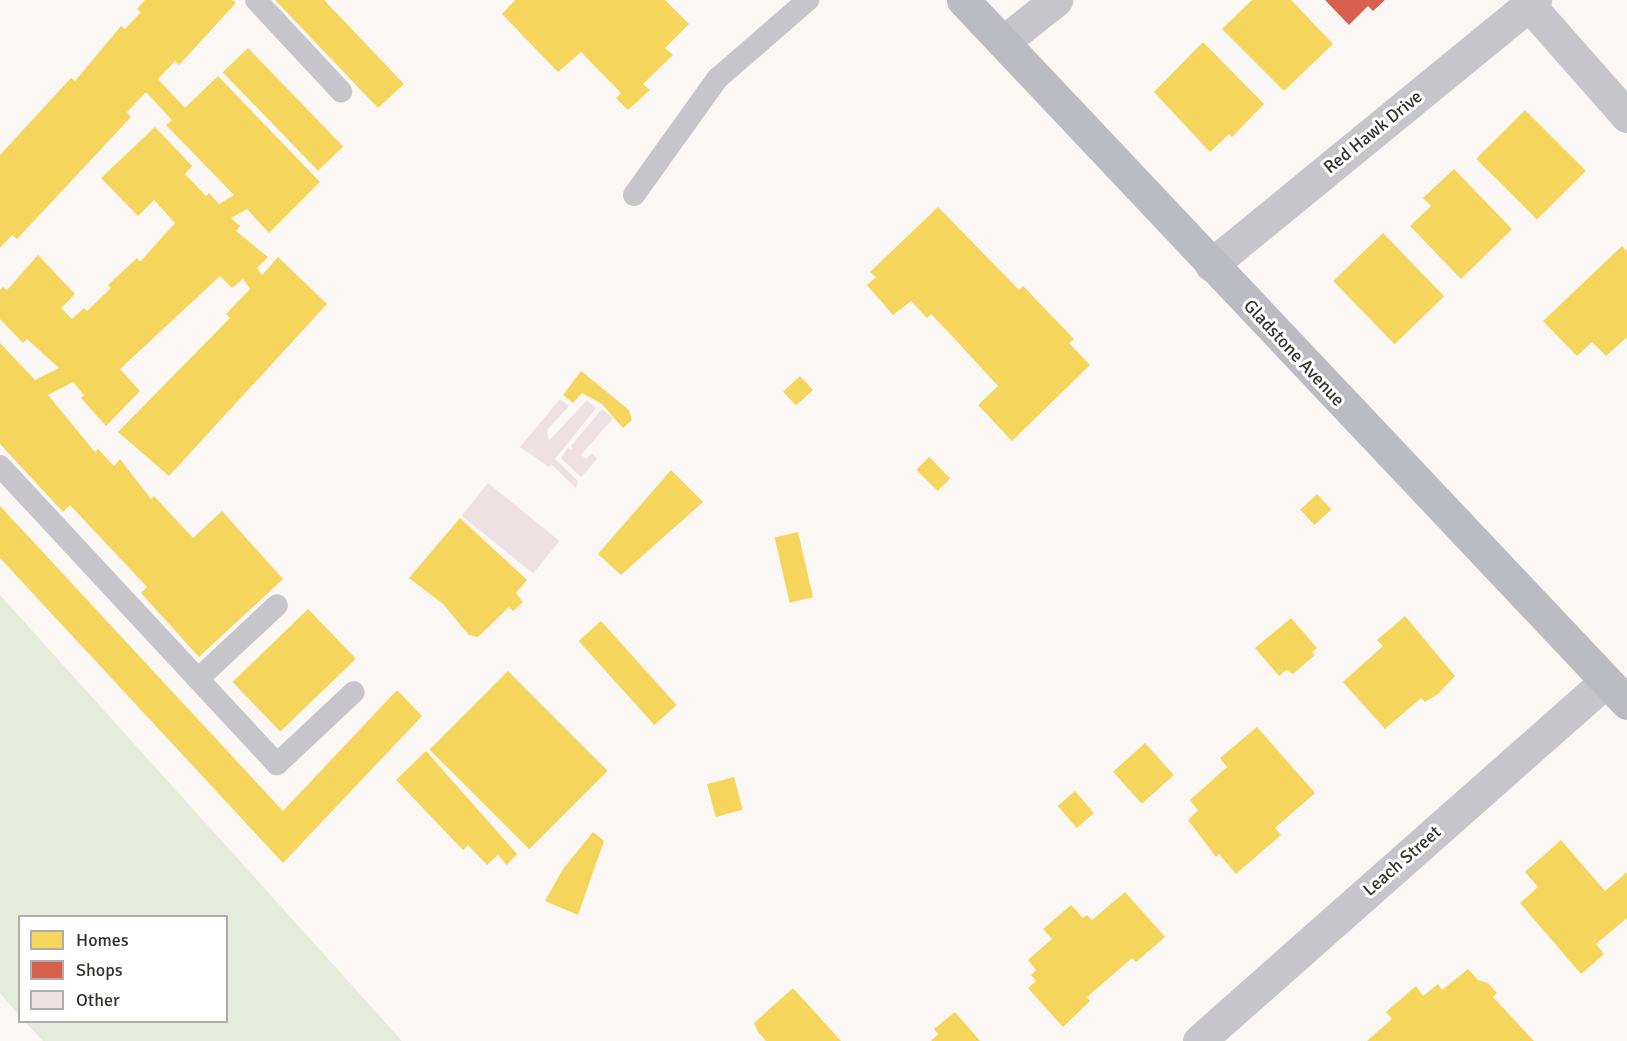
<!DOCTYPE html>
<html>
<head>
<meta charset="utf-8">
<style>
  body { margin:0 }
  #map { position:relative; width:1627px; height:1041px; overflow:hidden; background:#faf7f4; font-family:Signika,sans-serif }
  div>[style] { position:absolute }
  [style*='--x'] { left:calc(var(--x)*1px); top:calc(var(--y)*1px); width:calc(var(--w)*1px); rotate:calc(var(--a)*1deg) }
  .green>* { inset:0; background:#e6ecdb }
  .homes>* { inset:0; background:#f6d55c; transform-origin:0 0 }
  .shops>* { inset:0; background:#d6604d }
  .building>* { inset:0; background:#ede1e4; transform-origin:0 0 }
  .lane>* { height:22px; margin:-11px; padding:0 11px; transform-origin:11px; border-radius:11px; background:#c5c5ca }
  .street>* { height:33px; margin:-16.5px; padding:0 16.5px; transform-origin:16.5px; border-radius:16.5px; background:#c5c5ca }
  .secondary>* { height:33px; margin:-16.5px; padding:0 16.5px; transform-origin:16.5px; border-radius:16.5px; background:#bbbbc2 }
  span { translate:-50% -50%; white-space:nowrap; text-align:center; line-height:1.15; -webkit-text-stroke:6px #fff; paint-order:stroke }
  .street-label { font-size:18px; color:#363230 }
  .legend { position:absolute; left:18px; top:915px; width:210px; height:108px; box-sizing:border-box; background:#fff; border:2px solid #afadac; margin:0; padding:8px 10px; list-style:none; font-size:18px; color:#363230 }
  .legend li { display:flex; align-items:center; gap:12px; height:30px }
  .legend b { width:30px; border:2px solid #afadac }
</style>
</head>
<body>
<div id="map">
  <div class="green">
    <div style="clip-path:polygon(0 595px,402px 1041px,43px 1041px,25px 1022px,226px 1022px,226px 916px,20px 916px,19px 1015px,0 993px)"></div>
  </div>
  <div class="homes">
    <div style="clip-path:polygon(145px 0,232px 0,236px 3px,179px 65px,175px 61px,158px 79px,185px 108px,218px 76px,320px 182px,269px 233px,247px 209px,231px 218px,240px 226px,236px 231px,268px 257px,257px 268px,262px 275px,278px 257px,327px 304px,169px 476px,118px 432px,230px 318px,226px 314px,250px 289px,243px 279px,232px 288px,220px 276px,120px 369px,140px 391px,106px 426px,81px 398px,84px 395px,73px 382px,48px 395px,95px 452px,98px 449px,114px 466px,120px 459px,151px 499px,154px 496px,193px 538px,222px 511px,283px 579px,199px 657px,141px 593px,147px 587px,70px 505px,63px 512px,0 444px,0 343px,35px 380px,59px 368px,27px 339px,23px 343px,0 319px,0 290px,3px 287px,7px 290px,38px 255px,75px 294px,61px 308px,72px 319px,84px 308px,87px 311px,111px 288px,108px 285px,137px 258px,140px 262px,175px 223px,154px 200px,138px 216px,101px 178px,155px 127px,192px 166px,185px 174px,206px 196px,209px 193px,219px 204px,234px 195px,166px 125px,172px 120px,146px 92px,127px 112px,131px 117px,17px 239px,12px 235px,0 248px,0 155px,71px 78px,75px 81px,121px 26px,125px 29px,141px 12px,137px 9px)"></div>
    <div style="clip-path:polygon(275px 0,324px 0,404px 84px,378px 108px)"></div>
    <div style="clip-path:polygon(515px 0,665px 0,689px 24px,665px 48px,673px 55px,643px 84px,650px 90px,628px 110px,616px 98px,621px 93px,581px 52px,558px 72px,502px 14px)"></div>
    <div style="clip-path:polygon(1252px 0,1291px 0,1333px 44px,1284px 91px,1222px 29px)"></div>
    <div style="clip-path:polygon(1203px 42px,1264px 104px,1232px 137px,1229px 134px,1210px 152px,1154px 92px)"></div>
    <div style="left:248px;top:48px;width:137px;height:35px;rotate:46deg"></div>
    <div style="left:1525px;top:110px;width:86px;height:69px;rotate:45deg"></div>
    <div style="clip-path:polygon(1454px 169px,1512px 229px,1461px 279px,1410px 226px,1431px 206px,1423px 198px)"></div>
    <div style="clip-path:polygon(938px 207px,1019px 290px,1023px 286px,1074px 339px,1069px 343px,1090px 365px,1012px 441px,978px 405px,998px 386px,952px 336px,931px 314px,927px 318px,911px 301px,893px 315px,867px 285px,876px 277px,870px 272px)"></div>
    <div style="left:1383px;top:233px;width:88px;height:69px;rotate:46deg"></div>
    <div style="clip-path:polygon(1622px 246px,1627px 251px,1627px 337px,1606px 356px,1592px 342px,1577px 356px,1543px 321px)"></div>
    <div style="clip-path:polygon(581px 371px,629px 410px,632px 420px,623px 428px,602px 404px,582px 393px,573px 403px,563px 395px)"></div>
    <div style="left:800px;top:376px;width:19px;height:23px;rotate:47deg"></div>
    <div style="left:929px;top:457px;width:30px;height:18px;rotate:45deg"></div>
    <div style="clip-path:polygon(671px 470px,703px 502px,621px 575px,598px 554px)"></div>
    <div style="left:1317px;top:494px;width:21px;height:23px;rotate:47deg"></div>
    <div style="clip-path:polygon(0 506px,283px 811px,397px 690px,422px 716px,283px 863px,0 558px)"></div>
    <div style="clip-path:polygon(460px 518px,527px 580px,516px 593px,523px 602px,513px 611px,509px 607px,478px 637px,469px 635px,443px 604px,409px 578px)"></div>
    <div style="left:798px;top:532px;width:67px;height:24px;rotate:77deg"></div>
    <div style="left:308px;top:609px;width:69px;height:105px;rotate:46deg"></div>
    <div style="clip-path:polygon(1405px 616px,1455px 676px,1438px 694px,1425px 702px,1421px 698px,1385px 729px,1343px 682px,1383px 646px,1377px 640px)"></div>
    <div style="clip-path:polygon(1291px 618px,1317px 648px,1312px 652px,1315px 655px,1293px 674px,1286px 670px,1279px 676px,1255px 648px)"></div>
    <div style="left:601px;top:621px;width:113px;height:30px;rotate:48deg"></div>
    <div style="left:508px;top:671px;width:141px;height:111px;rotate:45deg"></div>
    <div style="clip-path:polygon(1257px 727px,1315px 793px,1275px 828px,1281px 835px,1236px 874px,1219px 854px,1216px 857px,1188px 820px,1198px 810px,1190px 800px,1227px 767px,1220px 758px)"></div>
    <div style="left:1145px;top:743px;width:43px;height:43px;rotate:48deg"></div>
    <div style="clip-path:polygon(426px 751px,517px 854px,507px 865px,498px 855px,487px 865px,468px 845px,463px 850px,396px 780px)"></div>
    <div style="left:734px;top:777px;width:34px;height:28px;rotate:75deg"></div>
    <div style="left:1075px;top:791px;width:29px;height:23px;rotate:49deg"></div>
    <div style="clip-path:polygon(593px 832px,604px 841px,578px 915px,545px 901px,563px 869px)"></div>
    <div style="clip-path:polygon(1561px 840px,1605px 891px,1627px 872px,1627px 918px,1596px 944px,1604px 954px,1581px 974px,1520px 903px,1538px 887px,1525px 872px)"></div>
    <div style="clip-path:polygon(1125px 892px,1165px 937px,1136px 962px,1132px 958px,1087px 997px,1090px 1001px,1063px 1027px,1028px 988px,1036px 981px,1031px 975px,1036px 970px,1028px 960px,1052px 939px,1043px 929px,1071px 905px,1083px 918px,1087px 915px,1092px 920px)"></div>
    <div style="clip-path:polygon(1468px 969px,1478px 980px,1488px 983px,1497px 993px,1493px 997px,1534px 1041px,1367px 1041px,1392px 1019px,1386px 1012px,1416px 986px,1423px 996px,1438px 984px,1442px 990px)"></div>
    <div style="clip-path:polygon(793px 988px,841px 1041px,766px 1041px,758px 1032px,754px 1023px)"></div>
    <div style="clip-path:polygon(955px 1012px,980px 1041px,931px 1041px,938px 1034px,934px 1029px)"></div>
  </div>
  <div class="shops">
    <div style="clip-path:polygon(1325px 0,1385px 0,1373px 11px,1368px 6px,1349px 25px)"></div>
  </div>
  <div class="building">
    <div style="clip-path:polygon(560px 399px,569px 406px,547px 430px,549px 441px,587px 400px,596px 408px,555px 459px,578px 481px,576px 488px,551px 464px,549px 467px,520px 447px)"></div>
    <div style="clip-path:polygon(602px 409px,613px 418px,581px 455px,586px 459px,592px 453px,597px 459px,581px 477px,561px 458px,568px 448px,573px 450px,571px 446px)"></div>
    <div style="left:488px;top:483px;width:92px;height:42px;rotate:39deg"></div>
  </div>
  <div class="lane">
    <div style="--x:256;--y:0;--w:125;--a:47"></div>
    <div style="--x:634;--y:195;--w:143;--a:-54.4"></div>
    <div style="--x:717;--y:79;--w:121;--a:-41"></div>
    <div style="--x:0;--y:466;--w:407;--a:47.1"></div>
    <div style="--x:277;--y:764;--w:105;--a:-43.1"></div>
    <div style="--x:198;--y:679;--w:108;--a:-43.1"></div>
  </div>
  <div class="street">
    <div style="--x:1529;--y:5;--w:148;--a:48.6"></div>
    <div style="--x:1003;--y:42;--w:68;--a:-38.4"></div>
    <div style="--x:1211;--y:265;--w:419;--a:-39.3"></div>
    <div style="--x:1199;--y:1041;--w:543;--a:-41.49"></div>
  </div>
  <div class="secondary">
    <div style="--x:963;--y:0;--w:967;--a:46.63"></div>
  </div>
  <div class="street-label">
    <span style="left:1373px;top:132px;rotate:-39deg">Red Hawk Drive</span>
    <span style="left:1294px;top:353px;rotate:47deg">Gladstone Avenue</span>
    <span style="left:1402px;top:861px;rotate:-41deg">Leach Street</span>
  </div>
  <ul class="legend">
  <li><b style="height:16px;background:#f6d55c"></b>Homes</li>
  <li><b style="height:16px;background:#d6604d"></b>Shops</li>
  <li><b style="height:16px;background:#ede1e4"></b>Other</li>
  </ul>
</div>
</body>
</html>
